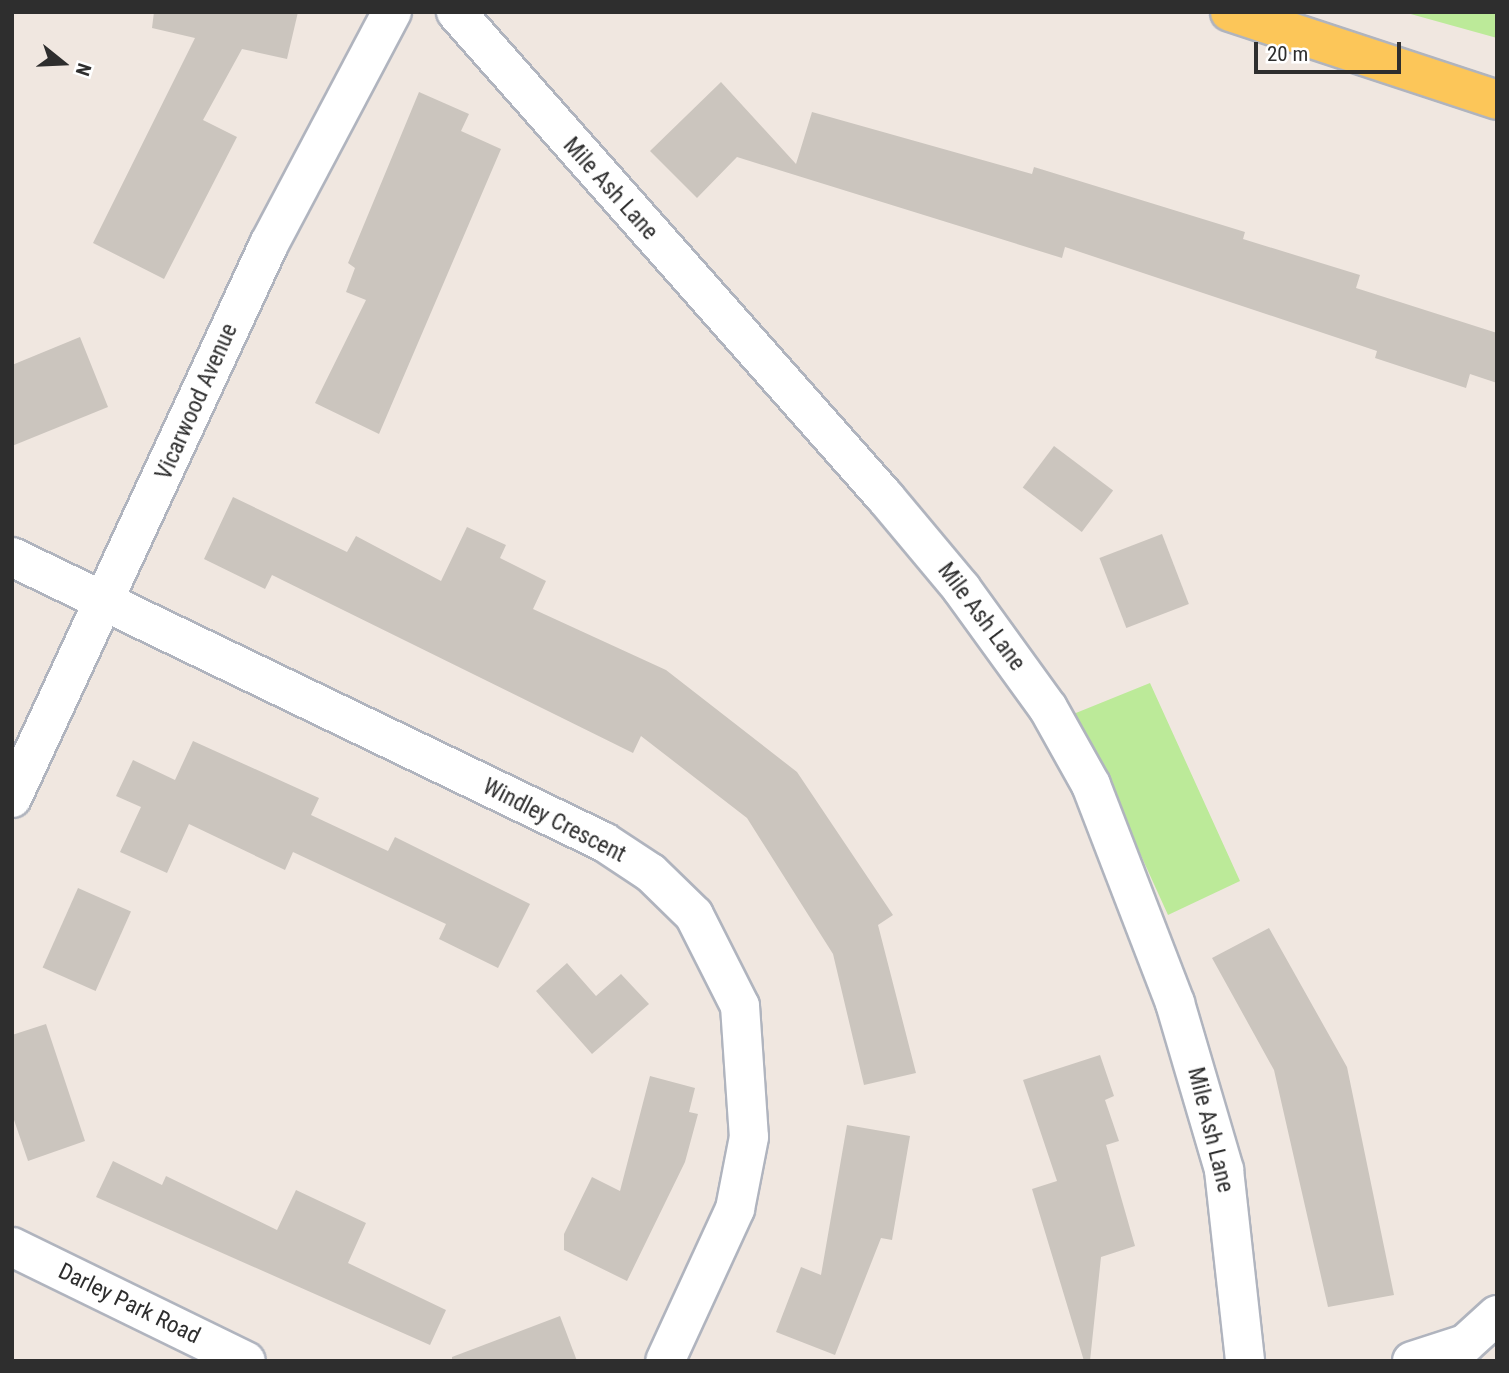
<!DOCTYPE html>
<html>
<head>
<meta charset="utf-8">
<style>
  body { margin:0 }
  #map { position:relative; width:1509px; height:1373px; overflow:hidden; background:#f0e7e0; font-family:"Roboto Condensed",sans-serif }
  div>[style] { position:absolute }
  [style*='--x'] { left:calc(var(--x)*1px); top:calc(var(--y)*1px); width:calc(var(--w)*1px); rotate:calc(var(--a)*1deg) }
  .green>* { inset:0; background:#bcea99 }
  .building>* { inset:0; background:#cbc5be; transform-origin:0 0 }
  .roads { filter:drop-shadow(2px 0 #b0b4be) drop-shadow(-2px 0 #b0b4be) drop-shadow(0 2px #b0b4be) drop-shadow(0 -2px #b0b4be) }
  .minor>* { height:38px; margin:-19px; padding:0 19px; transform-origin:19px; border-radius:19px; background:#fff }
  .tertiary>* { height:38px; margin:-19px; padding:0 19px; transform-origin:19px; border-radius:19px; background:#fff }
  .primary>* { height:38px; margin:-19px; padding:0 19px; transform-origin:19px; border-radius:19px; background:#fcc659 }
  span { translate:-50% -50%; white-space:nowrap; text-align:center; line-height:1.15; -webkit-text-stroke:5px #fff; paint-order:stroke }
  .street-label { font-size:23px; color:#2e2e2e }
  .frame { position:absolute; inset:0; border:14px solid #2e2e2e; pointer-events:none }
  .north { position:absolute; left:28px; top:28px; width:70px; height:70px; -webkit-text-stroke:5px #fff; paint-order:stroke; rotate:108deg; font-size:19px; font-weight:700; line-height:28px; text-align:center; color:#2e2e2e }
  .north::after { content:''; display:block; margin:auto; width:24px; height:32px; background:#2e2e2e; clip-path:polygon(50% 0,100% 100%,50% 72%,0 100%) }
  .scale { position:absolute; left:1254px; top:42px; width:147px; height:32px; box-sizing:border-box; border:4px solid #2e2e2e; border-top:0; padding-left:9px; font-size:21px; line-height:24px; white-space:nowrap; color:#2e2e2e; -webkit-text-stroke:5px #fff; paint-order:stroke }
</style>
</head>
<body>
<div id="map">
  <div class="green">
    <div style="clip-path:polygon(1405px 12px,1497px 12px,1497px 38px,1407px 13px)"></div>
    <div style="clip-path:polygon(1150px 683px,1240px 881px,1168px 915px,1114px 796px,1066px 717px)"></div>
  </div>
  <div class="building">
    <div style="clip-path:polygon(154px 12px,298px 12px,287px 59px,242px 49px,203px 120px,237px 137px,164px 279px,93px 243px,195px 38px,152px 28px)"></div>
    <div style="clip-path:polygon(721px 82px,796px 164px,812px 112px,1032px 174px,1034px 167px,1245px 232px,1243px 239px,1360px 275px,1356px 288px,1497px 333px,1497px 383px,1470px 374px,1466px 388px,1375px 358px,1377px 351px,1065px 247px,1062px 258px,737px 157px,697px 198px,650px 151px)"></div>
    <div style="clip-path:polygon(419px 92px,469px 114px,461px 131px,501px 149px,379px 434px,315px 403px,366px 300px,346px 292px,355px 268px,348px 263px)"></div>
    <div style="clip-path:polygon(80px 337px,108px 407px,12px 446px,12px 365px)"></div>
    <div style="left:1054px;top:446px;width:74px;height:52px;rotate:37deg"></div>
    <div style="clip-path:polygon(233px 497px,347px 552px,356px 536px,441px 581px,467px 527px,506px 545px,500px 558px,546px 581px,533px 609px,666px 670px,797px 772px,893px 915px,878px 925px,916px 1073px,864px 1085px,833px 954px,747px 818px,641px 736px,633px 753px,272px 575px,265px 589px,204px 559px)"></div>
    <div style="left:1162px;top:534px;width:75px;height:67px;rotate:69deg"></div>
    <div style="clip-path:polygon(193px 741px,319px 798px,311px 815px,388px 851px,395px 837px,530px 904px,498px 968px,439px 939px,446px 924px,293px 852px,285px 870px,189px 824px,167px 873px,120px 852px,141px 807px,116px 796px,133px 760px,175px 780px)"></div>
    <div style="left:78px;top:888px;width:58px;height:87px;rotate:24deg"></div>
    <div style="clip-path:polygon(1269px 928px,1347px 1067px,1394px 1295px,1328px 1307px,1274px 1070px,1212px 958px)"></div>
    <div style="clip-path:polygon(567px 963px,596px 996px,621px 974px,649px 1004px,592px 1054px,536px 991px)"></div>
    <div style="clip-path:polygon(46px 1024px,85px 1141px,28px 1161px,12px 1114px,12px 1035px)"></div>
    <div style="clip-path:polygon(1100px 1055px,1114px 1096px,1105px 1100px,1119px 1141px,1106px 1145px,1135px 1246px,1101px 1257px,1090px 1361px,1084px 1361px,1032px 1189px,1057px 1181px,1023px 1080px)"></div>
    <div style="clip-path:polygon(650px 1076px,695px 1088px,689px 1112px,698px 1114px,685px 1162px,627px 1281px,564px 1250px,564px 1234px,592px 1177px,620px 1191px)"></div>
    <div style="clip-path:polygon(847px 1125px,910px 1136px,892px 1240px,881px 1238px,835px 1355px,776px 1332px,801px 1267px,821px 1275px)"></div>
    <div style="clip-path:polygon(113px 1161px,162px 1185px,166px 1176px,277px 1230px,296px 1190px,366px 1223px,348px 1263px,446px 1310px,430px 1345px,96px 1197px)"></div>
    <div style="clip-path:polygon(560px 1316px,577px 1361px,452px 1361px,452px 1357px)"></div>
  </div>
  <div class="roads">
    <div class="minor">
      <div style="--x:12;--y:557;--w:657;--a:25.71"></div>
      <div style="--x:604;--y:842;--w:56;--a:33.4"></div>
      <div style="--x:651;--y:873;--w:60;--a:44.3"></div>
      <div style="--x:694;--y:915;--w:102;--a:63.2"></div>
      <div style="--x:740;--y:1006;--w:131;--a:86.1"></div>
      <div style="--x:749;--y:1137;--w:73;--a:101"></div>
      <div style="--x:735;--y:1209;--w:167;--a:114.7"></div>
      <div style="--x:12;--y:798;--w:611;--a:-65.11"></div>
      <div style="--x:269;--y:244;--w:263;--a:-62.1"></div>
      <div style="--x:12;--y:1247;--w:260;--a:26"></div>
      <div style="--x:1412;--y:1361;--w:56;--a:-17.8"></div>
      <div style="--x:1465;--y:1344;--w:43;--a:-42.2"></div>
    </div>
    <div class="tertiary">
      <div style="--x:456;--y:12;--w:648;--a:48.51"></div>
      <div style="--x:885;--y:497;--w:119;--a:50.1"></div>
      <div style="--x:961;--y:588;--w:148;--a:54.1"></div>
      <div style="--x:1048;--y:708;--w:88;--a:60.8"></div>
      <div style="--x:1091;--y:785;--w:234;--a:68.9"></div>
      <div style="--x:1175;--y:1003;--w:174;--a:73.6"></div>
      <div style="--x:1224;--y:1170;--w:192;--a:83.7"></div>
    </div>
    <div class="primary">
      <div style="--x:1230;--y:12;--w:281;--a:18.2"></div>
    </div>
  </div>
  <div class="street-label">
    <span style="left:610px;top:189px;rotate:48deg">Mile Ash Lane</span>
    <span style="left:197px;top:402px;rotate:-66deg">Vicarwood Avenue</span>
    <span style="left:981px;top:617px;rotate:53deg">Mile Ash Lane</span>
    <span style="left:554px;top:821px;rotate:27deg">Windley Crescent</span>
    <span style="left:1210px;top:1130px;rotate:76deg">Mile Ash Lane</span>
    <span style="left:129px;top:1304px;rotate:26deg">Darley Park Road</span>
  </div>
  <div class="frame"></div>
  <div class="north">N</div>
  <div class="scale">20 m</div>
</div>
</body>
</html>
